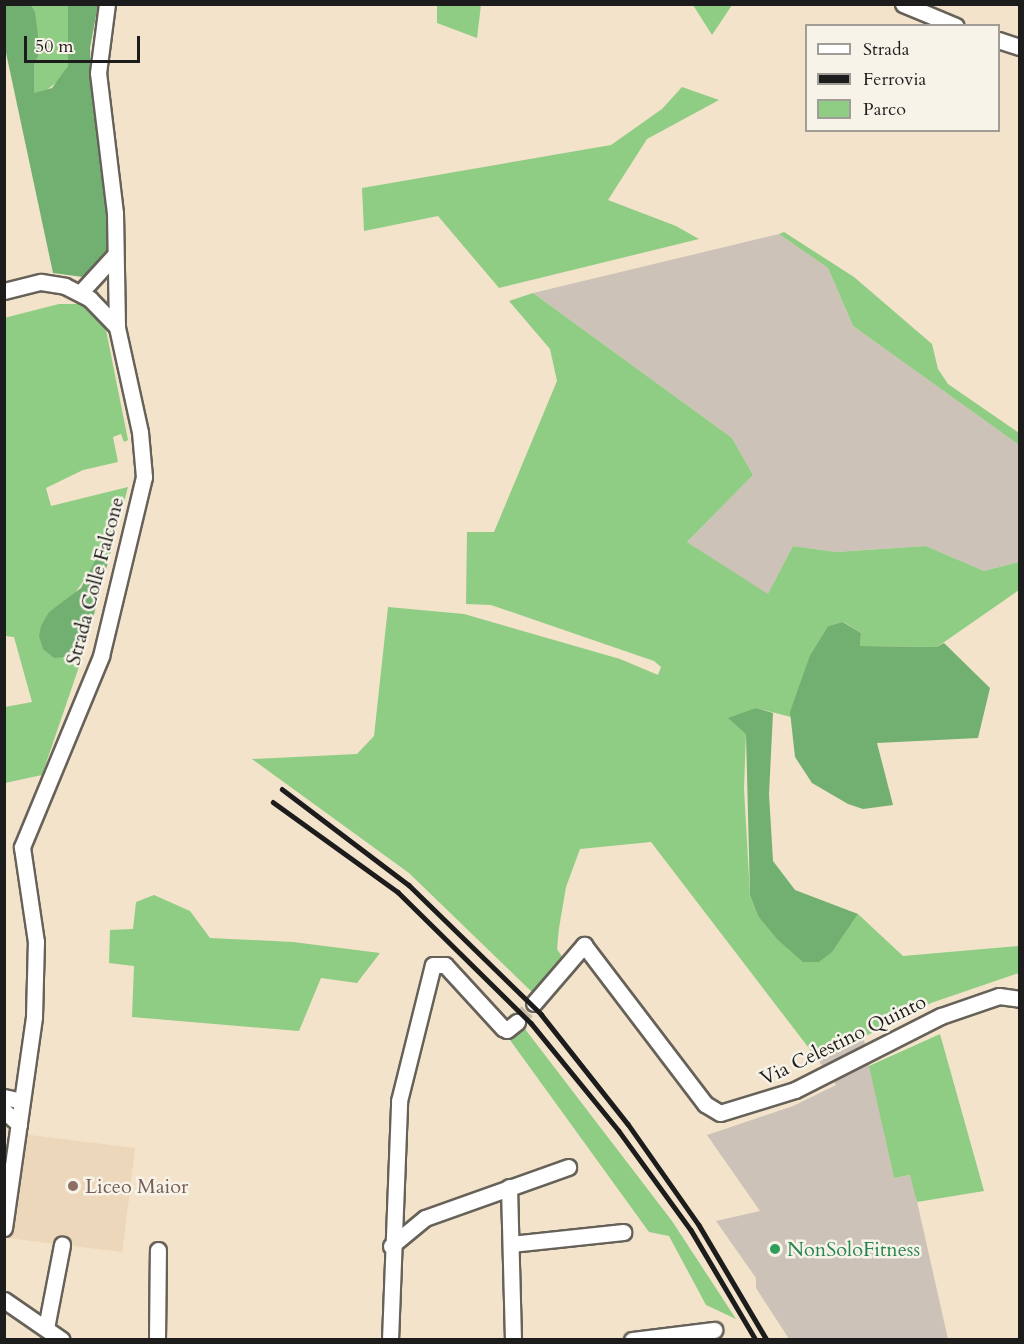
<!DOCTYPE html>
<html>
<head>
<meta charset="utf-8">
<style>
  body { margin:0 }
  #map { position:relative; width:1024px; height:1344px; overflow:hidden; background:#f3e3ca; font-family:Cardo,serif }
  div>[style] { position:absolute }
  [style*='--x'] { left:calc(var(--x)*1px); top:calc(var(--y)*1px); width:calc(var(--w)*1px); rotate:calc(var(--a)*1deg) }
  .built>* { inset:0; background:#edd7ba; transform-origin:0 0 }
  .industrial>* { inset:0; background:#ccc2b8 }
  .green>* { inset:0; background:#8ecd83 }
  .forest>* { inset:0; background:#72b071 }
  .street-tunnel>* { height:15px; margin-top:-7.5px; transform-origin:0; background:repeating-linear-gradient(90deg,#c8bba7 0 15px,transparent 0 23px) }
  .roads { filter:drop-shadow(2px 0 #676259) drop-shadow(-2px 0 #676259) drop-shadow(0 2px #676259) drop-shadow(0 -2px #676259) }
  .street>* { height:15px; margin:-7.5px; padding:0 7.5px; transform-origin:7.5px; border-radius:7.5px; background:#fff }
  .rail>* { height:4.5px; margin:-2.25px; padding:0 2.25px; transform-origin:2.25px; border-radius:2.25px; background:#1c1c1c }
  .dots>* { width:16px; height:16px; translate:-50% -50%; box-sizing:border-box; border:3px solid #f7f3e8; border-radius:50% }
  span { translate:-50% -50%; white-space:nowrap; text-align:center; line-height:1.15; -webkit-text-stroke:5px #f7f3e8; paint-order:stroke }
  .street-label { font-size:20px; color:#1c1c1c }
  .education-label { font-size:20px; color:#785e54 }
  .left { translate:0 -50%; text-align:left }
  .leisure-label { font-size:20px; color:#27864d }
  .frame { position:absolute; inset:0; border:6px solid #1c1c1c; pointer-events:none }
  .legend { position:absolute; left:805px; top:24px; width:195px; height:108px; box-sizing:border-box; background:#f7f3e8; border:2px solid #9f9d96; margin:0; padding:8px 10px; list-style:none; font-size:18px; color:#1c1c1c }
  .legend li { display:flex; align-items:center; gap:12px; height:30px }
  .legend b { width:30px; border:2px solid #9f9d96 }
  .scale { position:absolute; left:24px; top:36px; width:116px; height:27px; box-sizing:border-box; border:3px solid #1c1c1c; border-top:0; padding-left:8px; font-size:18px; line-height:21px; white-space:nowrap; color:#1c1c1c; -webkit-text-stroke:4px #f7f3e8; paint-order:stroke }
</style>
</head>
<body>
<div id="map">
  <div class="built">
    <div style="left:22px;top:1134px;width:114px;height:105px;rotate:7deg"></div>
  </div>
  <div class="industrial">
    <div style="clip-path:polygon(779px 234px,828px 268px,853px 326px,1019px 445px,1019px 562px,984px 571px,926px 546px,836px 552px,793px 546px,768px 595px,687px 542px,753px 475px,732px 438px,533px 293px)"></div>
    <div style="clip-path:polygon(863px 1035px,894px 1178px,911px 1175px,948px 1339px,789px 1339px,756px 1288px,756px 1278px,716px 1221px,760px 1211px,707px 1135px,793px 1106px,836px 1085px,818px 1060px)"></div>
  </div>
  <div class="green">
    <div style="clip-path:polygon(31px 5px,68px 5px,68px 66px,61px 79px,44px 92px,34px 93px,34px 65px,40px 52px)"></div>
    <div style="clip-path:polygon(437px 5px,481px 5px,477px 38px,437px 23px)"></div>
    <div style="clip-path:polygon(693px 5px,732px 5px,712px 35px)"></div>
    <div style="clip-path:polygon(682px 87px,719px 100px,647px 139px,608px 200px,676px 226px,699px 239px,499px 288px,438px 216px,364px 231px,362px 188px,611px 145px,662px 109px)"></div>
    <div style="clip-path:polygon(784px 232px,854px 277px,932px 344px,938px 369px,948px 384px,1019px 433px,1019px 445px,853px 326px,828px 268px,779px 234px)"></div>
    <div style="clip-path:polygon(533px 293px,732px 438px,753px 475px,687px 542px,768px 594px,793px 546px,836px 552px,926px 546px,984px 571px,1019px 562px,1019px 590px,937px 647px,860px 646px,861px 633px,844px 622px,828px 626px,810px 655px,791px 717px,756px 708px,746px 734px,744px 789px,750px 895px,758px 916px,803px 961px,833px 951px,858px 914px,903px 956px,1019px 946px,1019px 973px,931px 1003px,818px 1060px,651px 842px,580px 849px,566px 887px,559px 928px,557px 949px,565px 961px,534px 994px,409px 873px,252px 759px,357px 754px,374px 736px,388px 607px,464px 614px,620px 659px,658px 675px,661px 667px,654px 661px,491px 605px,466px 604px,467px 532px,494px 532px,557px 381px,550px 349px,509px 301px)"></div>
    <div style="clip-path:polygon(59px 304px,83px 304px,105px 325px,128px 440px,124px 442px,121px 434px,113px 437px,118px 462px,83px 470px,46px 488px,51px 506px,128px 487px,111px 551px,102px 554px,73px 596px,49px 612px,73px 657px,83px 655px,42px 775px,5px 783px,5px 707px,32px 702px,14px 637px,5px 636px,4px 318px)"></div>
    <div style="clip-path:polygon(154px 895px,190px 911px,210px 938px,293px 942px,380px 953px,357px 983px,321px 978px,299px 1031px,132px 1017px,134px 966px,109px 963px,110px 930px,133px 929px,136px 902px)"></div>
    <div style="clip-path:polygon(525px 1029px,672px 1221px,736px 1319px,706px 1305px,669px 1236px,649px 1232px,510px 1040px)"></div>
    <div style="clip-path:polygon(940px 1034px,984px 1191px,917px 1202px,910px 1175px,894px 1178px,869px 1066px)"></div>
  </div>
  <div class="forest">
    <div style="clip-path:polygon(4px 5px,31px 5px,35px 12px,40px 52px,34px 65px,34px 93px,52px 88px,68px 66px,68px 5px,98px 5px,90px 48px,91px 81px,109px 226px,108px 249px,83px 277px,53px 273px,5px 48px)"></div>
    <div style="clip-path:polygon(111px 551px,83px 655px,54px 658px,43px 649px,39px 636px,41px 626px,49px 612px,81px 588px,97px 557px)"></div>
    <div style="clip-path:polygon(843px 622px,861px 633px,860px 646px,937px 647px,944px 643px,990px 688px,978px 738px,877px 743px,893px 805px,863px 809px,848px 804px,812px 783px,795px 757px,790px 712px,810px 655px,828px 626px)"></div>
    <div style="clip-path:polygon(756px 708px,773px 713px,769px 794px,773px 861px,795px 890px,858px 914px,833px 951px,819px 962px,803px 962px,778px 940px,758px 916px,750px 895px,746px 734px,728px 718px)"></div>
  </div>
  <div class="street-tunnel">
    <div style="--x:517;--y:1022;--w:25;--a:-48"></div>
  </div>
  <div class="roads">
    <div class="street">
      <div style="--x:903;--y:4;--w:57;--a:22.5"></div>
      <div style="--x:998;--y:40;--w:23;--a:18"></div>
      <div style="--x:4;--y:291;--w:38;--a:-14"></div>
      <div style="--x:41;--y:282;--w:24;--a:9"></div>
      <div style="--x:65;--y:286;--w:28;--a:27"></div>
      <div style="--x:90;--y:299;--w:39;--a:46"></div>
      <div style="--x:80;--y:293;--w:49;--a:-47.5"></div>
      <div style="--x:534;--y:1003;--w:77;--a:-49.2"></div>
      <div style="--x:584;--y:945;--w:200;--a:52.7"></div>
      <div style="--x:705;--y:1104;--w:17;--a:31"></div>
      <div style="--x:720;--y:1113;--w:78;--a:-17"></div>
      <div style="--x:795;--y:1090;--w:164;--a:-26.9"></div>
      <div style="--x:941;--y:1016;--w:61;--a:-19"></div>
      <div style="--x:999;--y:996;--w:21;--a:8"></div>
      <div style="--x:4;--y:1097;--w:18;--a:13"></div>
      <div style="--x:4;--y:1111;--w:20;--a:41"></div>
      <div style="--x:509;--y:1187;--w:153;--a:88.5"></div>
      <div style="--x:4;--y:1228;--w:214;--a:-81.9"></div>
      <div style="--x:34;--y:1016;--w:74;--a:-88.5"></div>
      <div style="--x:36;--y:942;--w:96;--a:-98.4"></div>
      <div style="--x:22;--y:847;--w:207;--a:-67.5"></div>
      <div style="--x:101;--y:656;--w:184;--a:-76.5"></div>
      <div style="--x:144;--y:477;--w:45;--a:-95.1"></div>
      <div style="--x:140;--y:432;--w:107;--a:-102.4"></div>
      <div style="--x:117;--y:327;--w:114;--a:-91"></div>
      <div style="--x:115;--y:213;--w:141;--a:-96.9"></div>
      <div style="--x:98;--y:73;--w:70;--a:-82.6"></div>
      <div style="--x:511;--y:1244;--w:113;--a:-6.1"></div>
      <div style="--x:391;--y:1246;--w:44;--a:-39.5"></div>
      <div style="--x:425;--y:1218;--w:152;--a:-19.6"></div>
      <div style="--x:4;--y:1300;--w:70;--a:34.6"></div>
      <div style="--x:46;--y:1328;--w:85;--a:-79.1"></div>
      <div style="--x:157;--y:1340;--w:90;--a:-89.4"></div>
      <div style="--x:390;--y:1340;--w:239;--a:-87.8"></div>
      <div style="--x:399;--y:1101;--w:140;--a:-76"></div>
      <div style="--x:433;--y:965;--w:12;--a:0"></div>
      <div style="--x:445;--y:965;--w:86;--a:47.4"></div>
      <div style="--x:503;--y:1028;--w:4;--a:27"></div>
      <div style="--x:507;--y:1030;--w:13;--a:-39"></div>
      <div style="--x:632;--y:1340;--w:83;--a:-7"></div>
    </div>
  </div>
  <div class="rail">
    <div style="--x:282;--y:789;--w:159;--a:37.1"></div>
    <div style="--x:409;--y:885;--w:185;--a:44.3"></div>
    <div style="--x:541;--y:1014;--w:140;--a:51.7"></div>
    <div style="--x:628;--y:1124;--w:123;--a:54.9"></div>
    <div style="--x:699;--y:1225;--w:134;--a:59.4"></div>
    <div style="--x:273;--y:802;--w:154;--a:35.8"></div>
    <div style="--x:398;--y:892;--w:187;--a:44.6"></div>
    <div style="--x:531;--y:1023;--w:139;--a:50.8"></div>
    <div style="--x:619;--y:1131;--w:122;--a:54"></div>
    <div style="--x:691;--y:1230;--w:128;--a:59.4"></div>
  </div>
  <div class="dots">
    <div style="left:73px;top:1186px;background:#8d6e63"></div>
    <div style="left:775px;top:1249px;background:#2e9e5b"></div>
  </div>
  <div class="street-label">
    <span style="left:95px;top:581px;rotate:-75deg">Strada Colle Falcone</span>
    <span style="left:843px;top:1040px;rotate:-26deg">Via Celestino Quinto</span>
  </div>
  <div class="education-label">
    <span class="left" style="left:85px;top:1186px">Liceo Maior</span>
  </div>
  <div class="leisure-label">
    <span class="left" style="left:787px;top:1249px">NonSoloFitness</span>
  </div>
  <div class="frame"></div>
  <ul class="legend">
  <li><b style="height:8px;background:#fff"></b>Strada</li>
  <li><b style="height:8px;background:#1c1c1c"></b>Ferrovia</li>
  <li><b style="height:16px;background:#8ecd83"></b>Parco</li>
  </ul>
  <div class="scale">50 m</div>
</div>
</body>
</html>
